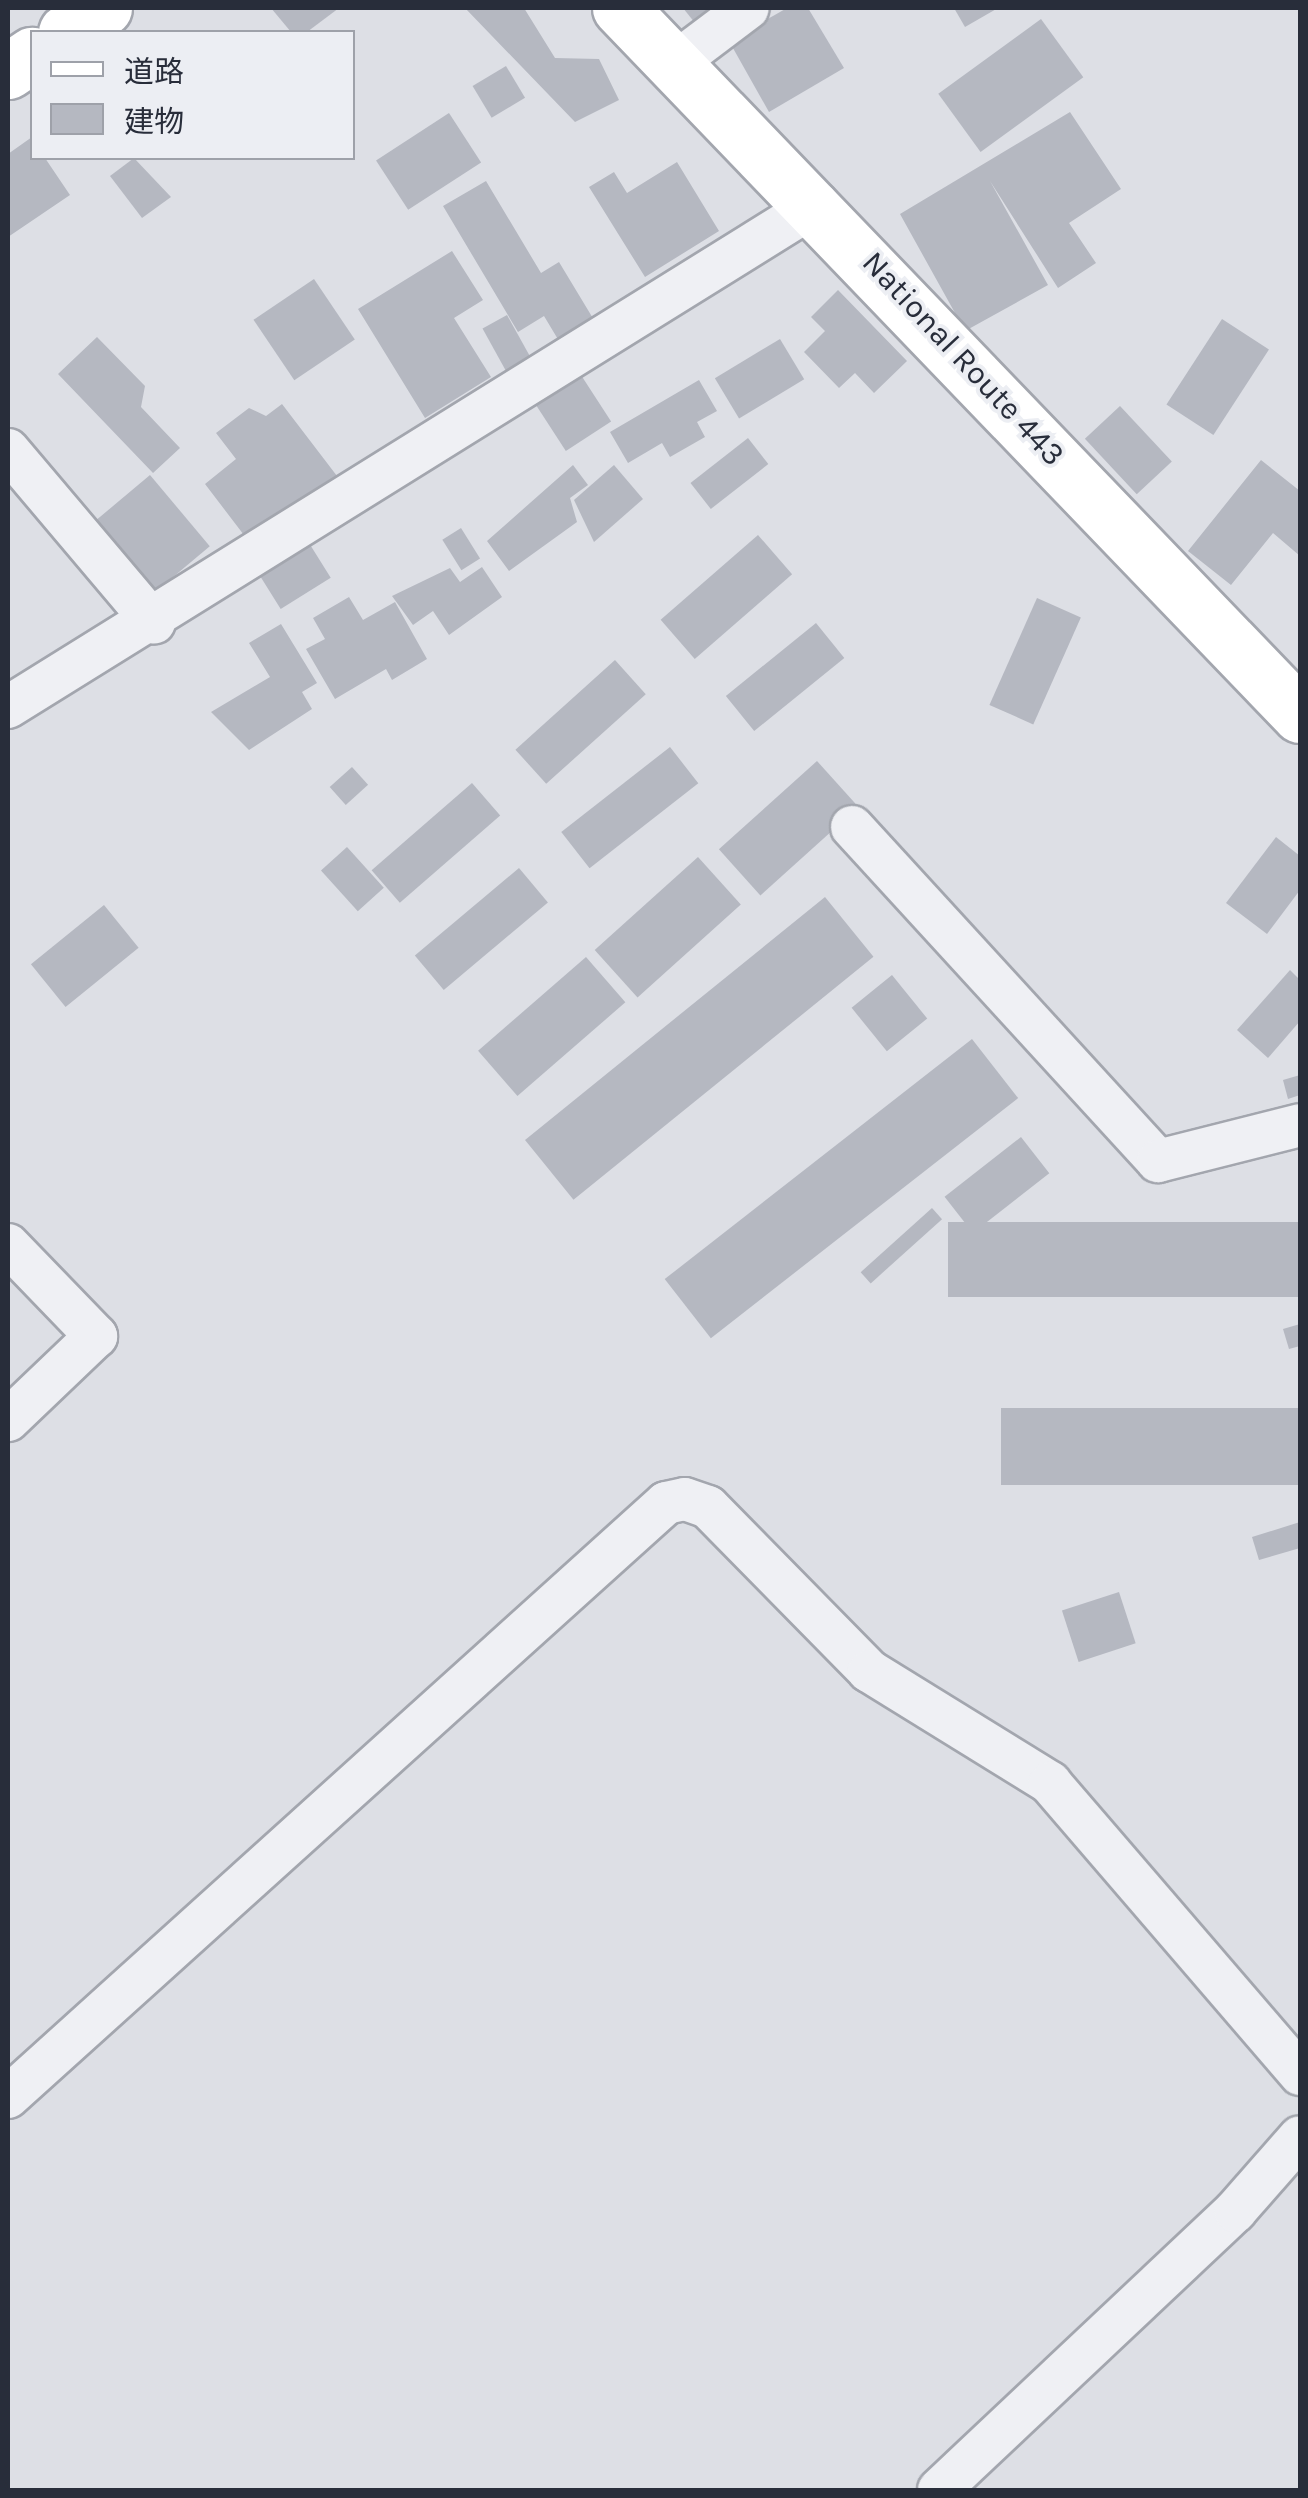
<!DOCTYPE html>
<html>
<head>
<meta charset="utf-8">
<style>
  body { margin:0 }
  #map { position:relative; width:1308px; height:2498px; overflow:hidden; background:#dddfe5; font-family:Karla,"Noto Sans JP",sans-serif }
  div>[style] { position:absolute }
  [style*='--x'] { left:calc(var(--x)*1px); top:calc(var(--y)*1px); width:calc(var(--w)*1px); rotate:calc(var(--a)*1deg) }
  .building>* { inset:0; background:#b5b8c1; transform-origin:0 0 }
  .roads { filter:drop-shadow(2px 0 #a3a6ae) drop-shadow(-2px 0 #a3a6ae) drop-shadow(0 2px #a3a6ae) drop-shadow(0 -2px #a3a6ae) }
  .minor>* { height:42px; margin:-21px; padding:0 21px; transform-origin:21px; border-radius:21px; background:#eff0f4 }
  .major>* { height:55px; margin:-27.5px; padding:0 27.5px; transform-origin:27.5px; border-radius:27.5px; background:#fff }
  .highway>* { height:55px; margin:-27.5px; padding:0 27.5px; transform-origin:27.5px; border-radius:27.5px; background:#fff }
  span { translate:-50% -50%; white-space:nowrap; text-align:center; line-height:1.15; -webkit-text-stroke:8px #eceef3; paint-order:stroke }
  .street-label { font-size:32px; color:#282d3a }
  .frame { position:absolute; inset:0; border:10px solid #282d3a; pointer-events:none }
  .legend { position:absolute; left:30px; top:30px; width:325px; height:130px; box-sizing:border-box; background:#eceef3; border:2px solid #9ea1a9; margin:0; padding:12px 18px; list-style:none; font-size:30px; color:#282d3a }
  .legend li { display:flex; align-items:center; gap:20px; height:50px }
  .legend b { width:50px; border:2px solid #9ea1a9 }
</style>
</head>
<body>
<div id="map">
  <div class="building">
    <div style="clip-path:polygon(271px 8px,339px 8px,307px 32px,291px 32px)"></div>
    <div style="clip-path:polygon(465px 8px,524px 8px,555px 58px,599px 59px,619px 100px,575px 122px)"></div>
    <div style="clip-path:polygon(683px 8px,744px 8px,707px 38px)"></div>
    <div style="clip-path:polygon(787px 8px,808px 8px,844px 68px,769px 112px,729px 41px)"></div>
    <div style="clip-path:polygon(954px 8px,998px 8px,965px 27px)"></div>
    <div style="left:1041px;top:19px;width:72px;height:127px;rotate:54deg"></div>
    <div style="left:506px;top:66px;width:37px;height:39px;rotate:59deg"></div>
    <div style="clip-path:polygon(1070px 112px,1121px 189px,1069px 223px,1096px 263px,1058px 288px,990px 181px,1048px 285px,965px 331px,900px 214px)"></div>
    <div style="left:449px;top:113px;width:59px;height:87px;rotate:57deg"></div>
    <div style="clip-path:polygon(32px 137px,32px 158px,45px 158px,70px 195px,8px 237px,8px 154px)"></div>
    <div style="clip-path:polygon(134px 158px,171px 197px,142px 218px,110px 176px)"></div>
    <div style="clip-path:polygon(677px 162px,719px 231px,645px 277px,589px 187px,614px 172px,627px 193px)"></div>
    <div style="clip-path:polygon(486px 181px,541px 273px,559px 262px,594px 320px,559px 341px,544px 316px,518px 332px,443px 206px)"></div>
    <div style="clip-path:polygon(452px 251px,483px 300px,454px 318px,491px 377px,425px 418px,358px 309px)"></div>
    <div style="left:314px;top:279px;width:73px;height:73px;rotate:56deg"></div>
    <div style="clip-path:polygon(838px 290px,907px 361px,874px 393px,855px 373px,839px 388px,804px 352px,825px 331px,811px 317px)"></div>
    <div style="left:507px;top:315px;width:55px;height:28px;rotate:61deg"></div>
    <div style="left:1222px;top:319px;width:56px;height:102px;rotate:33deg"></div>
    <div style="clip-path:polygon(97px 337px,145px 386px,141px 407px,180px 448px,153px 473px,58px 374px)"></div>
    <div style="left:780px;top:339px;width:47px;height:76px;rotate:59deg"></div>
    <div style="left:579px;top:372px;width:59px;height:54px;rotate:57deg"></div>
    <div style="clip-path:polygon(699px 380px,717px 411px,697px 422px,705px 437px,670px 457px,662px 443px,628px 463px,610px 432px)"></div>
    <div style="clip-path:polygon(282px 404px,337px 476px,250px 543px,205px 484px,236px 459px,216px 433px,249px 408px,266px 416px)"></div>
    <div style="left:1120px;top:406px;width:76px;height:48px;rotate:47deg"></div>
    <div style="left:748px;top:438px;width:33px;height:73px;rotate:52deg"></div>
    <div style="clip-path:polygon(1261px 460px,1300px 491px,1300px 556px,1273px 533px,1231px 585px,1188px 551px)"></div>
    <div style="clip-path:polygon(573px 465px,588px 485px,570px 498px,577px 522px,509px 571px,487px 541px)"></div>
    <div style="clip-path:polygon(614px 465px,643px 499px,594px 542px,574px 500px)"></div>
    <div style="left:150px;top:475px;width:93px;height:74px;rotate:50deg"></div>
    <div style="left:461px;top:528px;width:36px;height:22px;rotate:58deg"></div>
    <div style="left:758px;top:535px;width:52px;height:129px;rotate:49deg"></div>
    <div style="left:309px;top:543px;width:41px;height:59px;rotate:58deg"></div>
    <div style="clip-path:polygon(482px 567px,502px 597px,449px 635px,433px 611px,413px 625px,392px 596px,450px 568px,460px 582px)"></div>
    <div style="clip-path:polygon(349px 597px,363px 620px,395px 602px,427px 659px,392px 680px,386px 669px,335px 699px,306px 649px,325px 639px,313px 618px)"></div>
    <div style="left:1037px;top:598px;width:48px;height:117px;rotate:24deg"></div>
    <div style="left:816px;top:623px;width:45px;height:116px;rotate:51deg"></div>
    <div style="clip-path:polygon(281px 624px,317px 683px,302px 692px,312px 709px,249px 750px,211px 712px,270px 677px,249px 643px)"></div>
    <div style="left:615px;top:660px;width:46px;height:134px;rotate:48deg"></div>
    <div style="left:670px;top:747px;width:46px;height:138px;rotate:52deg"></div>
    <div style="left:817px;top:761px;width:62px;height:132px;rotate:48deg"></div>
    <div style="left:352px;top:767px;width:24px;height:30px;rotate:48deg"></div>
    <div style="left:472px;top:783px;width:43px;height:133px;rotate:49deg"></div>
    <div style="clip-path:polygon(1276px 837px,1300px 856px,1300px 890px,1267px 934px,1226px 903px)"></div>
    <div style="left:347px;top:847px;width:55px;height:35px;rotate:48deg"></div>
    <div style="left:698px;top:857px;width:64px;height:139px;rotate:48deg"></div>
    <div style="left:519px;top:868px;width:45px;height:136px;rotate:50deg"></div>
    <div style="left:825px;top:897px;width:77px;height:386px;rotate:51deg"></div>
    <div style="left:104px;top:905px;width:55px;height:94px;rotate:51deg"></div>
    <div style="left:586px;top:957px;width:60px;height:143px;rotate:49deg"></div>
    <div style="clip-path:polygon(1290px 970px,1300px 980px,1300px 1021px,1268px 1058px,1237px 1030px)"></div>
    <div style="left:892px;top:975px;width:56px;height:52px;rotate:51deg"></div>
    <div style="left:972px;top:1039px;width:75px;height:390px;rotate:52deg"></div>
    <div style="clip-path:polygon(1300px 1075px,1300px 1095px,1288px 1099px,1283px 1080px)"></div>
    <div style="left:1021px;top:1137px;width:46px;height:97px;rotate:52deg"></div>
    <div style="left:932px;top:1208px;width:15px;height:96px;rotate:48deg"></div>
    <div style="left:1300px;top:1222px;width:75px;height:352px;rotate:90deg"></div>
    <div style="clip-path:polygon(1300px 1324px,1300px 1346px,1289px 1349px,1283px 1329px)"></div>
    <div style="left:1300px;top:1408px;width:77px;height:299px;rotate:90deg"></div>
    <div style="clip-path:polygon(1300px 1522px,1300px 1548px,1259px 1560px,1252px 1537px)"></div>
    <div style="left:1119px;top:1592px;width:54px;height:60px;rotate:72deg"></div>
  </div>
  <div class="roads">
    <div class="minor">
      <div style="--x:675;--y:63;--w:91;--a:-37"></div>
      <div style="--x:8;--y:450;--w:226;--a:49.8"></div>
      <div style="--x:8;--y:707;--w:953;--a:-31.87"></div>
      <div style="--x:852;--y:827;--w:453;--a:47.5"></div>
      <div style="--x:1158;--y:1161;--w:146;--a:-14.2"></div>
      <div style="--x:8;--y:1245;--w:127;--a:46"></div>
      <div style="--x:96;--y:1336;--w:122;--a:136.3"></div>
      <div style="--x:8;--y:2097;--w:886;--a:-42.07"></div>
      <div style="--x:666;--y:1503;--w:19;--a:-12"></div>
      <div style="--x:685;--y:1499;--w:24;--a:19"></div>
      <div style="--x:708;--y:1507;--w:230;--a:45.5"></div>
      <div style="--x:869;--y:1671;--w:213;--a:31.7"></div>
      <div style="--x:1050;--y:1783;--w:384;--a:49.3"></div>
      <div style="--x:939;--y:2490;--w:407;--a:-43.3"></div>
      <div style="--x:1235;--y:2211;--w:98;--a:-48.7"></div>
    </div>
    <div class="major">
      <div style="--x:66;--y:32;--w:45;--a:-32.3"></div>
      <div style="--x:8;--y:71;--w:29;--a:-34"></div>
    </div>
    <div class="highway">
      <div style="--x:620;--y:8;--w:981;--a:46.12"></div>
    </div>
  </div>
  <div class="street-label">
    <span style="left:963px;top:359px;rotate:47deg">National Route 443</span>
  </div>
  <div class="frame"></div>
  <ul class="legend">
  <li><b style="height:12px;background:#fff"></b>道路</li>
  <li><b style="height:28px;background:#b5b8c1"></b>建物</li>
  </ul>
</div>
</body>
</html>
